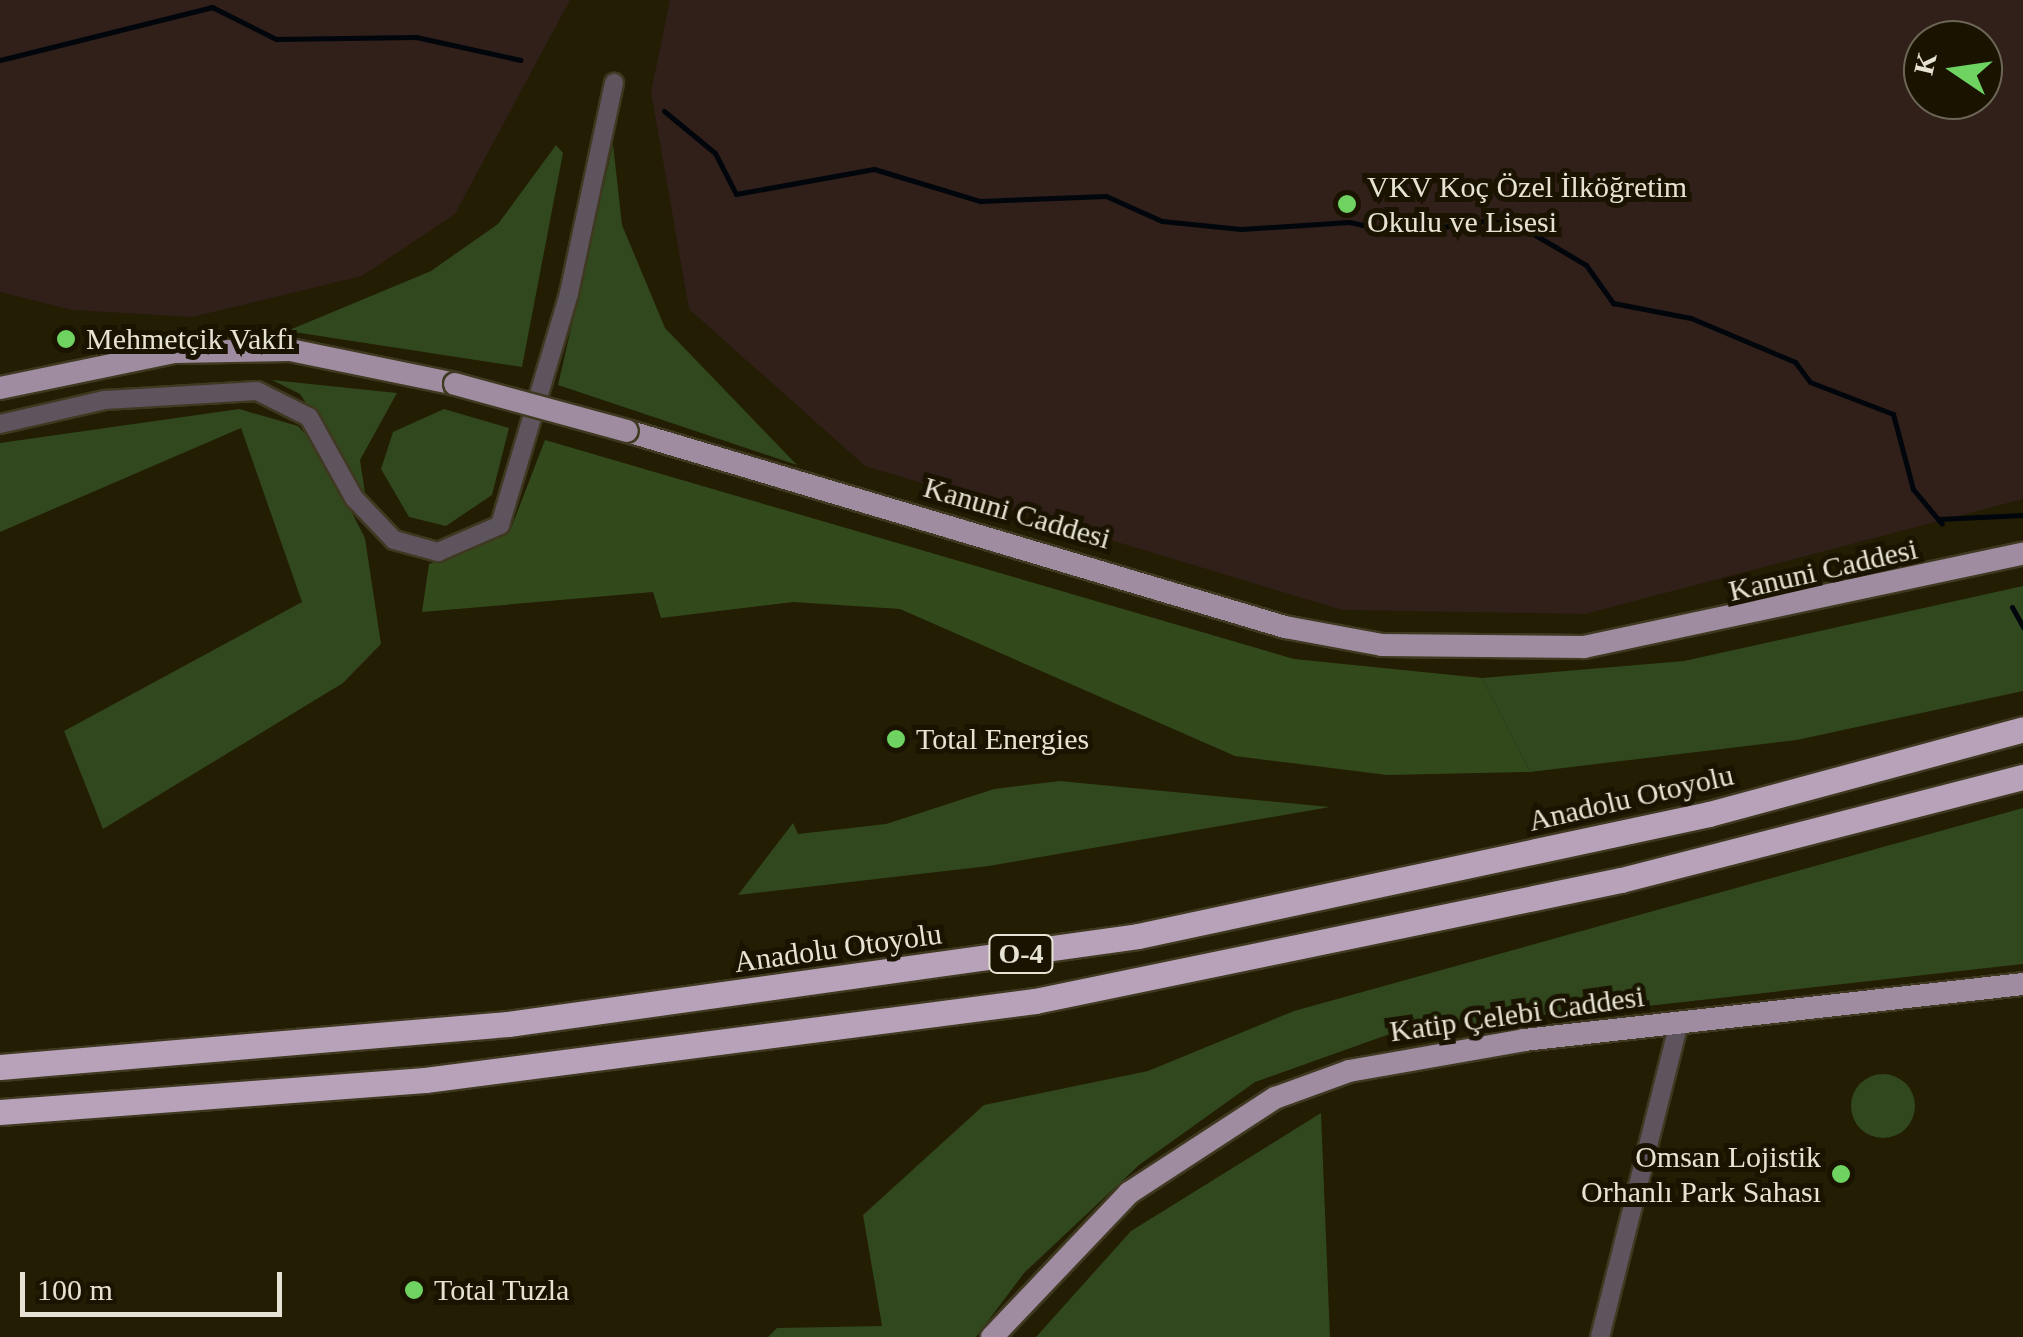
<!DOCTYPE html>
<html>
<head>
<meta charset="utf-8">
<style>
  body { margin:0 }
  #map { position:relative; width:2023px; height:1337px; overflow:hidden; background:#221d03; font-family:Georgia,serif }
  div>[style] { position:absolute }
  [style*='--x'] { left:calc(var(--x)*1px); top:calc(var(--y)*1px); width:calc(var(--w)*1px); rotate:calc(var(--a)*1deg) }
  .education>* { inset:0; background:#311f19 }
  .green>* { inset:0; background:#31471d }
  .round { border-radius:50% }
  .forest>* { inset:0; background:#32491c }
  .stream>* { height:5px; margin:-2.5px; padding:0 2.5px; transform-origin:2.5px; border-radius:2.5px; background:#00060c }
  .roads { filter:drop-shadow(2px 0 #3e3920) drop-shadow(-2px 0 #3e3920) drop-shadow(0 2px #3e3920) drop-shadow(0 -2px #3e3920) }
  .minor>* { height:18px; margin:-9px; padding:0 9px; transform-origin:9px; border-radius:9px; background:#5d545e }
  .major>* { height:22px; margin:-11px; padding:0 11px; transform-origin:11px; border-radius:11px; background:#9f8ca0 }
  .highway>* { height:25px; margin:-12.5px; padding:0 12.5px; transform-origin:12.5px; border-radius:12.5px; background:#b8a2ba }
  .bridges { filter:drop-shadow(2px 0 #3e3920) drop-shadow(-2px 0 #3e3920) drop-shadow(0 2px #3e3920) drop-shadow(0 -2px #3e3920) }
  .major-bridge>* { height:22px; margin:-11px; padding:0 11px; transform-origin:11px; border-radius:11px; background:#9f8ca0 }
  .dots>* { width:28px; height:28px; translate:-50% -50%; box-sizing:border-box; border:5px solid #191300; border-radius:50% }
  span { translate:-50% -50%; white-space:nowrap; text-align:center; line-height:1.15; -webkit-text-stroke:10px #191300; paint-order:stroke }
  .shield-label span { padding:2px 8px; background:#191300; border:2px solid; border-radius:8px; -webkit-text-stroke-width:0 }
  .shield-label { font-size:28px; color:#e7e3d4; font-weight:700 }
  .poi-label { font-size:30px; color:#e7e3d4 }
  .left { translate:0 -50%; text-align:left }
  .right { translate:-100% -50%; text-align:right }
  .street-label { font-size:30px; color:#e7e3d4 }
  .north { position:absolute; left:1903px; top:20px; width:100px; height:100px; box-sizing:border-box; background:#191300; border:2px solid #6b6655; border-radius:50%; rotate:283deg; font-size:28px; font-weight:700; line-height:40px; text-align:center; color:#e7e3d4 }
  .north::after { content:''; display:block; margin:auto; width:35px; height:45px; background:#6ed361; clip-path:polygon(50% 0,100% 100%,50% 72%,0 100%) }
  .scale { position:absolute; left:20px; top:1272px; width:262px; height:45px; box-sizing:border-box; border:5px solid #e7e3d4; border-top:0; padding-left:12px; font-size:30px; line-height:35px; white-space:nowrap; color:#e7e3d4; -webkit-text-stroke:8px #191300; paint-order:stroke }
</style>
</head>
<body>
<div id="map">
  <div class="education">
    <div style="clip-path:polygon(0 0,570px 0,455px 214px,362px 276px,193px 317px,72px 310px,0 292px)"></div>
    <div style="clip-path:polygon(evenodd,670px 0,2023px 0,2023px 499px,1585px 614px,1342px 610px,865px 466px,689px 309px,651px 92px,670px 0,1983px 40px,1983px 100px,1923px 100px,1923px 40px,1983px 40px)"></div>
  </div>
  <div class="green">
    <div style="clip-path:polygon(613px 144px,622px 225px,665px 328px,797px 465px,558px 385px)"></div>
    <div style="clip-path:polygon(556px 145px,563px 153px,522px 367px,287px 331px,431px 271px,498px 224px)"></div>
    <div style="clip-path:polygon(272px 380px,397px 393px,360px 460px,365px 493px,300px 394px)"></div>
    <div style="clip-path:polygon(239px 409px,298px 426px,319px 449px,365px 538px,381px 644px,343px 683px,103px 829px,64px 731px,302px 602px,241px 428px,0 532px,0 443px)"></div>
    <div style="clip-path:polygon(444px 409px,509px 428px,492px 495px,446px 526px,409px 517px,381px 469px,393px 432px)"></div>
    <div style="clip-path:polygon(2023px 586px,2023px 691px,1797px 740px,1530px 772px,1482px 678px,1684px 661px)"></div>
    <div style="clip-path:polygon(1060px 781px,1330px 807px,989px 866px,738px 895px,793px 823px,798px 834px,886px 824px,994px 789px)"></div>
    <div style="clip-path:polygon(2023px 808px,2023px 964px,1387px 1035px,1255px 1082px,1139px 1165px,1024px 1273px,976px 1337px,768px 1337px,777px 1328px,882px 1326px,863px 1215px,984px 1105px,1148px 1071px,1294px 1011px)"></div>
    <div class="round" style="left:1851px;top:1074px;width:64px;height:64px"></div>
    <div style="clip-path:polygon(1321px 1113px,1330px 1337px,1036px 1337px,1131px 1231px)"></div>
  </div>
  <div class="forest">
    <div style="clip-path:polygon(545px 440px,1294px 659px,1482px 678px,1530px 772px,1387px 775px,1235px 756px,900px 609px,793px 602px,661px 618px,653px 592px,422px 612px,429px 564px,510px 531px)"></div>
  </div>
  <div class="stream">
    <div style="--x:0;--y:60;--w:219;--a:-14"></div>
    <div style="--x:212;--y:7;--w:72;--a:26.6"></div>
    <div style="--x:276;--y:39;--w:140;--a:-0.8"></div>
    <div style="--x:416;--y:37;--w:107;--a:12.4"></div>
    <div style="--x:664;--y:111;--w:66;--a:39.5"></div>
    <div style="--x:715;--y:153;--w:46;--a:62.9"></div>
    <div style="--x:736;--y:194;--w:140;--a:-10.3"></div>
    <div style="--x:874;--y:169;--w:111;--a:16.8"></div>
    <div style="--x:980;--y:201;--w:126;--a:-2.3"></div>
    <div style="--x:1106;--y:196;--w:61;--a:24.1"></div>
    <div style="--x:1162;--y:221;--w:79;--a:5.8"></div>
    <div style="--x:1241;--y:229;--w:108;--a:-3.7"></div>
    <div style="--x:1349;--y:222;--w:53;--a:11.9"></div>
    <div style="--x:1401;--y:233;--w:91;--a:-8.2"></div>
    <div style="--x:1491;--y:220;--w:35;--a:15"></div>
    <div style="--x:1525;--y:229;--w:71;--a:30.5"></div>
    <div style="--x:1586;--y:265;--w:47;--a:54.6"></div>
    <div style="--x:1613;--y:303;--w:79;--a:10.9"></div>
    <div style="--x:1691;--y:318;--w:113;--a:22.9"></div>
    <div style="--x:1795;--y:362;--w:25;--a:53"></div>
    <div style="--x:1810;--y:382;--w:89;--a:21.1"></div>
    <div style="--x:1893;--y:414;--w:78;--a:75.1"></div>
    <div style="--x:1913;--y:489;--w:45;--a:50.4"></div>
    <div style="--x:1938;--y:519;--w:85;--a:-2.7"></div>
    <div style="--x:2012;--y:607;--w:23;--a:61"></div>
  </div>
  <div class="roads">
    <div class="minor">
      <div style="--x:0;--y:424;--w:108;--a:-12.9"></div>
      <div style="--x:105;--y:400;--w:152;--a:-3.4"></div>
      <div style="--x:257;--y:391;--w:58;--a:26.6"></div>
      <div style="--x:309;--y:417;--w:93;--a:60.9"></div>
      <div style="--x:354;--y:498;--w:58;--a:46.4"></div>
      <div style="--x:394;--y:540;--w:46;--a:15.3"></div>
      <div style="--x:438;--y:552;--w:68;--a:-23.5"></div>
      <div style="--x:500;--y:525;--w:242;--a:-73.4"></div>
      <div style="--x:569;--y:293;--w:215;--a:-77.9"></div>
      <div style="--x:1600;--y:1337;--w:324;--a:-75.9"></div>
    </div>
    <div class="major">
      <div style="--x:0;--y:388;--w:178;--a:-11.7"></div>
      <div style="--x:174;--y:352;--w:116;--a:-1"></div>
      <div style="--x:290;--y:350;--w:168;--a:11.6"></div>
      <div style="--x:627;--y:431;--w:687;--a:16.59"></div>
      <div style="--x:1285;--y:627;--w:99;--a:10.5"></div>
      <div style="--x:1382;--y:645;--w:202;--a:0.6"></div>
      <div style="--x:1584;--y:647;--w:449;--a:-12"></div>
      <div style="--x:992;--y:1337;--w:199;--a:-46.4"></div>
      <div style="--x:1129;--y:1193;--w:174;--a:-33.1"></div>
      <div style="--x:1275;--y:1098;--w:79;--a:-20"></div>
      <div style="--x:1349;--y:1071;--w:178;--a:-10"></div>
      <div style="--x:1524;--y:1040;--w:502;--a:-6.4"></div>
    </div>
    <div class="highway">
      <div style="--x:0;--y:1067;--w:510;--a:-4.84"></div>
      <div style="--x:508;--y:1024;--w:636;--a:-7.95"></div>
      <div style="--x:1138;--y:936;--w:584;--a:-12.06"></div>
      <div style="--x:1709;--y:814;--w:325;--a:-15.1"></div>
      <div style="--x:0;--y:1112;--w:426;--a:-4.3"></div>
      <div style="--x:425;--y:1080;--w:615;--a:-7.38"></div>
      <div style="--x:1035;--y:1001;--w:598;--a:-11.67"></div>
      <div style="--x:1621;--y:880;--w:415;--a:-14.4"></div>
    </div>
  </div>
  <div class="bridges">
    <div class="major-bridge">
      <div style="--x:455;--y:384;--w:178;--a:15.3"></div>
    </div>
  </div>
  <div class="dots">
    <div style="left:1347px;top:204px;background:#6ed361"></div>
    <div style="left:66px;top:339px;background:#6ed361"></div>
    <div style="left:896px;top:739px;background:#6ed361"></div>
    <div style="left:1841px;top:1174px;background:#6ed361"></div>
    <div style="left:414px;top:1290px;background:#6ed361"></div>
  </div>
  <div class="shield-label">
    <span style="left:1021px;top:954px">O-4</span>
  </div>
  <div class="poi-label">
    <span class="left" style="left:1367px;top:204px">VKV Koç Özel İlköğretim<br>Okulu ve Lisesi</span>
    <span class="left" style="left:86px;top:339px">Mehmetçik Vakfı</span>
    <span class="left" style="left:916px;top:739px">Total Energies</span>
    <span class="right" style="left:1821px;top:1174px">Omsan Lojistik<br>Orhanlı Park Sahası</span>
    <span class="left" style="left:434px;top:1290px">Total Tuzla</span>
  </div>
  <div class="street-label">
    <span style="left:1017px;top:513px;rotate:16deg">Kanuni Caddesi</span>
    <span style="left:1823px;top:570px;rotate:-13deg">Kanuni Caddesi</span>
    <span style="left:1631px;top:798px;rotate:-13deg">Anadolu Otoyolu</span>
    <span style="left:838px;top:948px;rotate:-8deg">Anadolu Otoyolu</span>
    <span style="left:1517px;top:1014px;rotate:-8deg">Katip Çelebi Caddesi</span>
  </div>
  <div class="north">K</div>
  <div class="scale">100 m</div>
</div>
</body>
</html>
